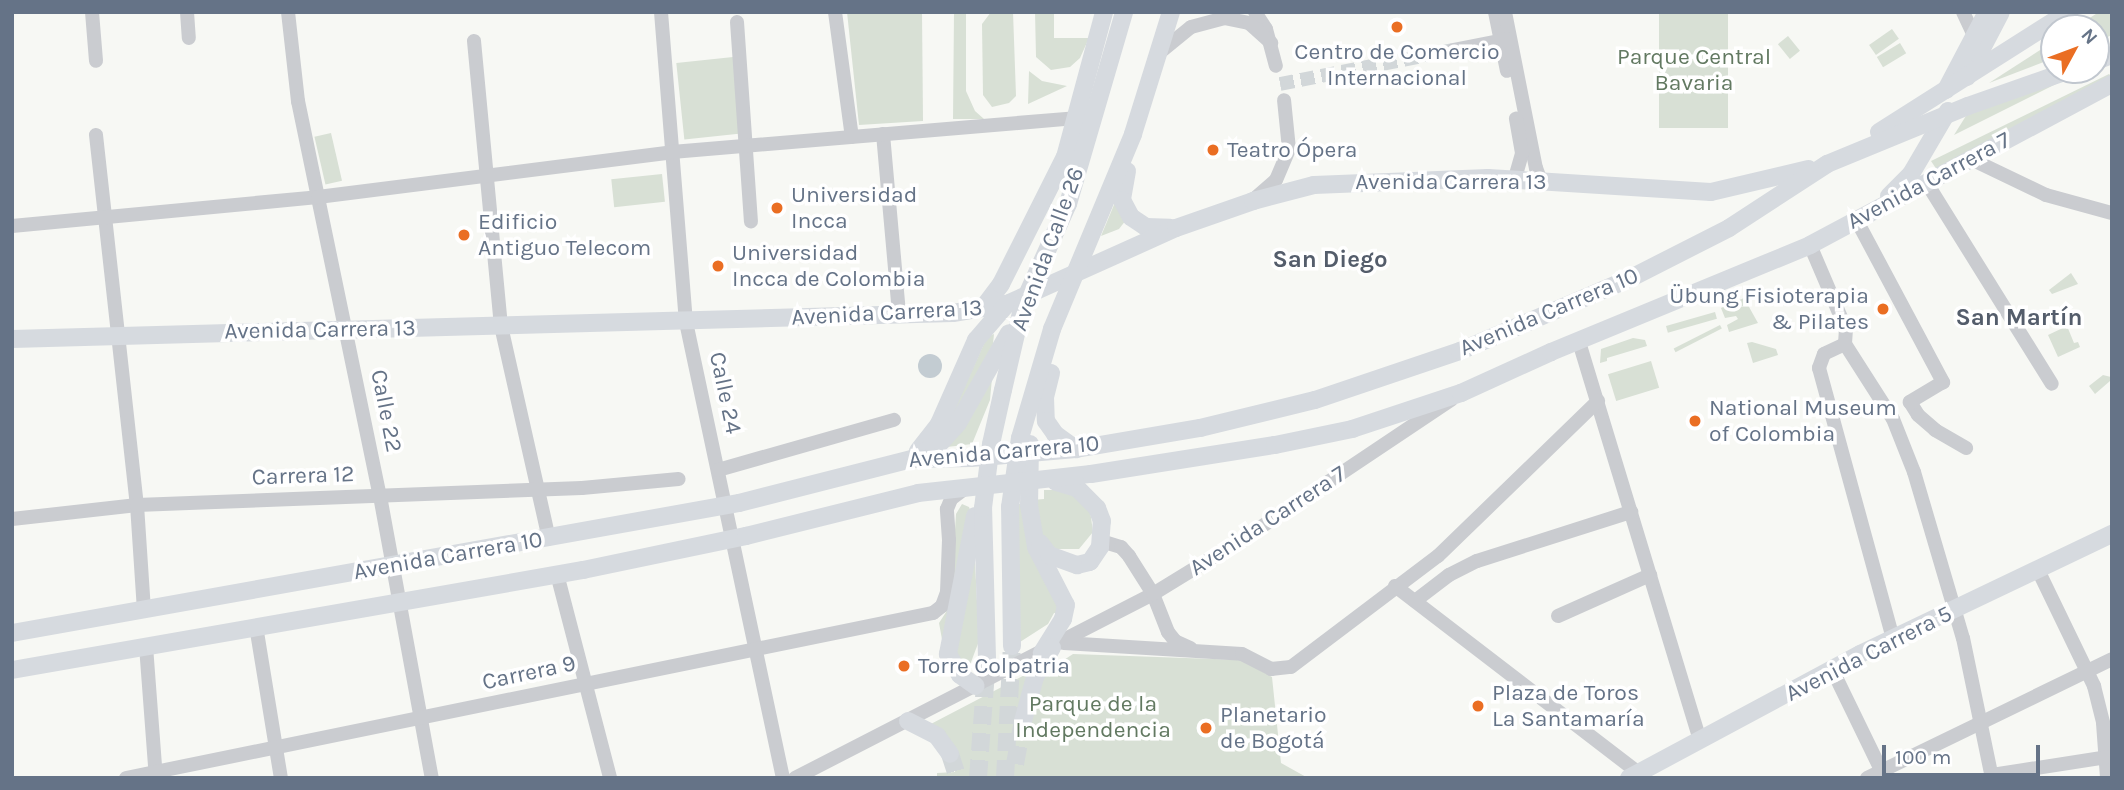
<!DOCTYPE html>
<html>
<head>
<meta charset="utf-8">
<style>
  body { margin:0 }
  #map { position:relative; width:2124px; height:790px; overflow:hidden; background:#f7f8f4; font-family:Karla,sans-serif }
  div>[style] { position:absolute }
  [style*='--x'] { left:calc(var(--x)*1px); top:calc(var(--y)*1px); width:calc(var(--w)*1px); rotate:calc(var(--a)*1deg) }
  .green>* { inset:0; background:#d8e0d5; transform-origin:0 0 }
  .water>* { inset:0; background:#c3ccd2 }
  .round { border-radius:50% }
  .minor-tunnel>* { height:14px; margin-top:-7px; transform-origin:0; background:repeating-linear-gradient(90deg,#d2d7d9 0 14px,transparent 0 21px) }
  .major-tunnel>* { height:18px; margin-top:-9px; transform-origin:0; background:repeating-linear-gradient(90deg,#d2d7d9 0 18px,transparent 0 27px) }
  .minor>* { height:14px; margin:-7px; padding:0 7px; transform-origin:7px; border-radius:7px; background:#caccd0 }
  .major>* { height:18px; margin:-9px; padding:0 9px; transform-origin:9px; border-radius:9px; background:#d6dadf }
  .dots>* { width:19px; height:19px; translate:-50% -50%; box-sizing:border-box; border:4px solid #fff; border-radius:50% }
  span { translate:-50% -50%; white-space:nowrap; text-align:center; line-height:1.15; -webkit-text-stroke:7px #fff; paint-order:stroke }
  .poi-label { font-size:23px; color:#657387 }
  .left { translate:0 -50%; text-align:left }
  .right { translate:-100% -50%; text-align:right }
  .park-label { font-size:23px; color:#627961 }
  .street-label { font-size:23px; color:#657387 }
  .neighbourhood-label { font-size:24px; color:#545d6b; font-weight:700 }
  .frame { position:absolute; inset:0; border:14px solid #657387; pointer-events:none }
  .north { position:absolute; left:2040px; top:14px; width:70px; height:70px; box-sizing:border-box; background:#fff; border:2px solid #c1c7cf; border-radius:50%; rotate:49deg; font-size:19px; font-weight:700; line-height:28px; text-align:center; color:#657387 }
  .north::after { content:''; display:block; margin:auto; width:24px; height:32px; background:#ea6e23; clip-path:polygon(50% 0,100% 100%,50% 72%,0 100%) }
  .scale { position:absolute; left:1882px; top:745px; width:158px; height:32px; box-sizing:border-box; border:4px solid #657387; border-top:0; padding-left:9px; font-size:21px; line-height:24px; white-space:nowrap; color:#657387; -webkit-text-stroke:5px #fff; paint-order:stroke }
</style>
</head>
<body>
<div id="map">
  <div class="green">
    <div style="clip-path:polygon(847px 12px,922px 12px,923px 121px,859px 125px)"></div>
    <div style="clip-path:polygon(954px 12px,966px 12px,966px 91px,975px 111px,984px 119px,953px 119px)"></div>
    <div style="clip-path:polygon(991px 12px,1013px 12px,1016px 96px,1009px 103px,992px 107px,983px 95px,982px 24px)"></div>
    <div style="clip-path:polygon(1035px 12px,1054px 12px,1054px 38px,1089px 38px,1080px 58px,1070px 67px,1051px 70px,1036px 57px)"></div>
    <div style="left:1659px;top:12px;width:69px;height:116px"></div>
    <div style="clip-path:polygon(2099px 12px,2112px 12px,2112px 35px,2096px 42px,2096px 28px,2074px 28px)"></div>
    <div style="left:1892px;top:29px;width:12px;height:28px;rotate:55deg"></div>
    <div style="left:1788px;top:36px;width:19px;height:13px;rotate:51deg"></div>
    <div style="clip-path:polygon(2054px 41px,2054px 58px,1989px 83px)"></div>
    <div style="left:1900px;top:43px;width:12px;height:27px;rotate:59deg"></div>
    <div style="left:733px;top:57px;width:77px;height:57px;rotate:84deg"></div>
    <div style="clip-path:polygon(1029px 71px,1042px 81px,1067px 86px,1028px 104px)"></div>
    <div style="clip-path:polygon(2080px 72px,1954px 135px,1969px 111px)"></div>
    <div style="clip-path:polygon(2109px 74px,2111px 76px,1939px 173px,1931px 161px)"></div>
    <div style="left:331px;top:133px;width:49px;height:17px;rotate:77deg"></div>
    <div style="left:662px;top:174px;width:28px;height:51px;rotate:84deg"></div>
    <div style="clip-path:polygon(1116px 200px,1126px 220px,1119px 229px,1101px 236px)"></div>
    <div style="clip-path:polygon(2071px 273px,2078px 284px,2052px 294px,2049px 290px)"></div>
    <div style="clip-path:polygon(1744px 298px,1758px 323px,1729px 332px,1727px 325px,1738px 319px,1736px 316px,1725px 318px,1721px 308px)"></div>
    <div style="left:1715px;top:312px;width:7px;height:51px;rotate:74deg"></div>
    <div style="left:1720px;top:325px;width:4px;height:52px;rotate:63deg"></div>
    <div style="clip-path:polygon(2067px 326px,2074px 343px,2078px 342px,2080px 347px,2058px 357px,2048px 335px)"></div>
    <div style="clip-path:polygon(994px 334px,993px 344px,945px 430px,987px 337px)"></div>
    <div style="clip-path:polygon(1633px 338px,1645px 340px,1647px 346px,1607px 358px,1607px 361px,1600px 363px,1601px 349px)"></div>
    <div style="clip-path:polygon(1752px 342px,1776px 349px,1778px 355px,1753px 363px,1747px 343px)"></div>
    <div style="left:1651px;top:361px;width:28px;height:45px;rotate:73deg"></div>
    <div style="clip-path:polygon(2103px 375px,2111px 377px,2110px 381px,2095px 394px,2089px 386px)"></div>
    <div style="clip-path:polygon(992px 378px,990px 400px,972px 444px,947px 447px,969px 419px)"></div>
    <div style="clip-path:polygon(1044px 490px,1063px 490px,1080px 499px,1090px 510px,1093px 532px,1079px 549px,1056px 549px,1042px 537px,1032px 500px,1044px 499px)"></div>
    <div style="clip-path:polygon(962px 504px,969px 507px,972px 515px,952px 668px,948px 672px,939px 623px,950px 606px,956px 514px)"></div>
    <div style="clip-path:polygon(1013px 504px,1021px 504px,1059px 601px,1058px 613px,1054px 613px,1048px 624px,1020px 642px)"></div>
    <div style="clip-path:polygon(974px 542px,979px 641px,968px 670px,957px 665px,954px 631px)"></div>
    <div style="clip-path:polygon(1073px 654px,1242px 660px,1272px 677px,1281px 763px,1308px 778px,937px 778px,937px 773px,955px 772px,954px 761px,927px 726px,1040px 667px,1023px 721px,1021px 733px,1024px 734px,1044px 673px)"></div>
  </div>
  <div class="water">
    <div class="round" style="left:918px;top:354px;width:24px;height:24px"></div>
  </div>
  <div class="minor-tunnel">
    <div style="--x:1280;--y:84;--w:176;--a:-11.1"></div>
  </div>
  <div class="major-tunnel">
    <div style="--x:950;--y:754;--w:25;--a:72"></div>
    <div style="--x:1015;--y:764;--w:44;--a:-79.5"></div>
    <div style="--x:978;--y:778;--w:120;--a:-85.7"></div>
    <div style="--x:1005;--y:778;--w:132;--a:-87"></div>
  </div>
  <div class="minor">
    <div style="--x:92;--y:12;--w:49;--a:85.3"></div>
    <div style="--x:187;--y:12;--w:26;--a:86"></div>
    <div style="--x:288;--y:12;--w:90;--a:83.6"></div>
    <div style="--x:298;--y:101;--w:403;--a:78.3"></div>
    <div style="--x:380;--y:496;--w:287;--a:79.6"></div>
    <div style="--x:661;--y:12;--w:311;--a:85.4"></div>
    <div style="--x:686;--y:322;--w:466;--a:78"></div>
    <div style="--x:835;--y:12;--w:126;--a:82.3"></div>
    <div style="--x:1255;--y:12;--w:20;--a:57"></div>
    <div style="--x:1266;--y:29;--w:38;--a:75"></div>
    <div style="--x:1495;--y:12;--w:60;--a:78.5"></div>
    <div style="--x:1505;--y:12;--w:159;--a:78.8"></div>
    <div style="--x:1536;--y:168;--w:14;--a:69"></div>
    <div style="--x:1963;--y:12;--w:26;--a:65"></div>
    <div style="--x:737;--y:22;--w:200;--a:86"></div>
    <div style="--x:474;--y:41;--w:286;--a:84.6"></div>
    <div style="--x:501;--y:326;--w:218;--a:77.3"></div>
    <div style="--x:1453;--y:50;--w:57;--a:-11.1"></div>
    <div style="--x:1159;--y:53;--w:41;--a:-39.1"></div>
    <div style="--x:1191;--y:27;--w:34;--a:-15"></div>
    <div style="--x:1224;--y:18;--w:25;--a:11"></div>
    <div style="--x:1249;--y:23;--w:30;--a:42"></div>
    <div style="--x:883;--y:134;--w:182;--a:84.9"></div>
    <div style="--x:96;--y:135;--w:372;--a:83.7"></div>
    <div style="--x:137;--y:505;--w:105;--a:86.2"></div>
    <div style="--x:1973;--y:160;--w:81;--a:25.6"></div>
    <div style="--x:2046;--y:195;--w:68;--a:15.3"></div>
    <div style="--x:1515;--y:178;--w:26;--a:-74"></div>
    <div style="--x:1522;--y:153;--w:35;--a:-100"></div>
    <div style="--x:1928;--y:185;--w:234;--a:58.1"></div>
    <div style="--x:1253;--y:200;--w:30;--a:-41"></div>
    <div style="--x:1276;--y:180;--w:34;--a:-67"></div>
    <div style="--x:1289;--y:149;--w:49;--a:-95.8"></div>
    <div style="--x:1857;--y:221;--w:183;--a:61.9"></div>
    <div style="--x:1943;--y:382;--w:39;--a:149"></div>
    <div style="--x:1910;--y:402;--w:15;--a:58"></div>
    <div style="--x:1918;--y:415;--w:23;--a:41"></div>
    <div style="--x:1935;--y:430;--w:36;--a:30"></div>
    <div style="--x:12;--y:226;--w:307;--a:-5.4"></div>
    <div style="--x:318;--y:197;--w:357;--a:-7.2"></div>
    <div style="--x:672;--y:152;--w:405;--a:-4.8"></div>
    <div style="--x:1810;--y:245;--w:91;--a:66.8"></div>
    <div style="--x:1846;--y:329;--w:15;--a:94"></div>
    <div style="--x:1579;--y:342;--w:417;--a:73.1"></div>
    <div style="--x:1845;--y:344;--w:89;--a:57.4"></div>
    <div style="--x:1893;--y:419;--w:57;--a:68.4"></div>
    <div style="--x:1914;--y:472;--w:173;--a:73.6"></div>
    <div style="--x:1963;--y:638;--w:143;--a:78.3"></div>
    <div style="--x:1845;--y:344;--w:23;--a:155"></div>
    <div style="--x:1824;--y:354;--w:15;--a:110"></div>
    <div style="--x:1819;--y:368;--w:281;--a:74.7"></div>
    <div style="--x:718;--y:470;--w:183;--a:-15.9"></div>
    <div style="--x:12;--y:519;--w:126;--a:-6.4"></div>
    <div style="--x:137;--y:505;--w:445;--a:-2.2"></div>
    <div style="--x:582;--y:488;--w:97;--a:-5.3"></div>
    <div style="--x:1101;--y:541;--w:21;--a:17"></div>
    <div style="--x:1121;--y:547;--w:12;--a:48"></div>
    <div style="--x:1129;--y:556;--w:45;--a:57.7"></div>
    <div style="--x:1153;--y:594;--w:41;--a:68.5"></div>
    <div style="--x:1168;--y:632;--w:11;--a:52"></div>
    <div style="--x:1175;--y:641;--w:17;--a:25"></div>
    <div style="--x:2038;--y:570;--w:129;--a:64.2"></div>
    <div style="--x:2094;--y:686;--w:38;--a:76"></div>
    <div style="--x:2103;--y:723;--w:55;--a:85.8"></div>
    <div style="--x:557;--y:574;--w:211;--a:75.4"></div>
    <div style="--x:1395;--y:586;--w:314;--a:37.5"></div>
    <div style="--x:1415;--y:601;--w:43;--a:-37.4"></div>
    <div style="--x:1449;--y:575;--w:31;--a:-27"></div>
    <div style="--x:1477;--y:561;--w:162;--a:-17.7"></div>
    <div style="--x:1558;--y:616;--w:101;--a:-24"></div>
    <div style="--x:256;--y:626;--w:154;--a:80.7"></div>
    <div style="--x:1064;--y:643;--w:178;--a:3.5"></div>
    <div style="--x:1242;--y:654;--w:33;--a:27"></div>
    <div style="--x:1271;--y:669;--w:20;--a:-6"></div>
    <div style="--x:1291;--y:667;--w:184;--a:-37.1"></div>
    <div style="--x:1438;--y:556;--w:223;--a:-44.1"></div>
    <div style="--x:146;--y:646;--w:132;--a:85.7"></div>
    <div style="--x:1832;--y:669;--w:121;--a:64.1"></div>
    <div style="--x:1992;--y:775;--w:116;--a:-8.9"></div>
    <div style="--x:126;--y:778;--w:824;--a:-11.56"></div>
    <div style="--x:933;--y:613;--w:11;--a:-38"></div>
    <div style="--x:942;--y:606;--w:15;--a:-70"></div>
    <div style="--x:947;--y:592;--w:52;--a:-87.8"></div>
    <div style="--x:949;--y:540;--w:31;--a:-94"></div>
    <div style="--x:947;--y:509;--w:11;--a:-68"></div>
    <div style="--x:951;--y:499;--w:15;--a:-37"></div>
    <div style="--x:795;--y:778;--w:403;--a:-27.2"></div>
    <div style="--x:1153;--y:594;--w:109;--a:-31.5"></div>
    <div style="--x:1246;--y:537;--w:247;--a:-33.8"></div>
    <div style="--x:1867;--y:778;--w:272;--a:-25.9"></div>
  </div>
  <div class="major">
    <div style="--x:2096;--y:61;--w:17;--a:-21"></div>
    <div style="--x:1967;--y:77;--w:73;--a:-62.4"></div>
    <div style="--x:1946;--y:90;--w:88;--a:-62.3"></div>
    <div style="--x:1879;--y:132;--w:224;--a:-32.4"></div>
    <div style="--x:1127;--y:171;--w:29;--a:100"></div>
    <div style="--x:1122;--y:200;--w:19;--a:62"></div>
    <div style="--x:1131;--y:217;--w:18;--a:34"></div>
    <div style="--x:1146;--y:227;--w:24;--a:2"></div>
    <div style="--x:1889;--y:196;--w:31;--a:-45"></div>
    <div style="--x:1911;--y:174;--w:73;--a:-59.6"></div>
    <div style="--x:983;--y:308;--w:30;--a:-53"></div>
    <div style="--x:1001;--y:284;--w:142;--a:-63.3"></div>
    <div style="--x:1065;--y:157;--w:150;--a:-74.9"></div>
    <div style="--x:12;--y:339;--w:941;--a:-1.58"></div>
    <div style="--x:953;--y:313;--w:55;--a:-9.5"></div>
    <div style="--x:1007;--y:304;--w:185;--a:-24.2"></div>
    <div style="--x:1176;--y:228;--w:82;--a:-19.3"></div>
    <div style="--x:1253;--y:201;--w:63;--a:-14.7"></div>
    <div style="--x:1314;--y:185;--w:174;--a:-2.3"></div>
    <div style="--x:1488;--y:178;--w:223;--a:3.6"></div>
    <div style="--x:1711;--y:192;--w:100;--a:-13.3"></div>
    <div style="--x:1051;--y:373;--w:25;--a:104"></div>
    <div style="--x:1045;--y:397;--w:24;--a:88"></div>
    <div style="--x:1046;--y:421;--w:16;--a:55"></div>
    <div style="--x:1055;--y:434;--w:26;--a:36"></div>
    <div style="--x:1030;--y:444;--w:61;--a:90.9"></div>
    <div style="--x:1029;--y:505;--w:43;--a:80.5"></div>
    <div style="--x:1036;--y:547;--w:65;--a:62.7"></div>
    <div style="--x:1066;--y:605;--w:14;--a:102"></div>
    <div style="--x:1063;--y:619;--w:40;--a:122"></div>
    <div style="--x:918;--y:451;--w:34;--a:-52"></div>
    <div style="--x:939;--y:424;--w:92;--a:-66.2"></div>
    <div style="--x:976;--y:340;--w:48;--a:-49.3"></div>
    <div style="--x:917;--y:456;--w:28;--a:-30"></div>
    <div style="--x:941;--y:442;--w:25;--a:-48"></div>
    <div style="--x:958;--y:423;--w:103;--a:-60.5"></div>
    <div style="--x:975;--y:516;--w:141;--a:101.1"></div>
    <div style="--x:948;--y:654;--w:24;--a:60"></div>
    <div style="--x:960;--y:675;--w:19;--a:35"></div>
    <div style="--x:1040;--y:543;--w:15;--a:53"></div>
    <div style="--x:1049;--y:555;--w:30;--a:20"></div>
    <div style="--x:1077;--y:565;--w:13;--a:-13"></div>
    <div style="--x:1090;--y:562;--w:18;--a:-56"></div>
    <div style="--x:1100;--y:547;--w:26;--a:-86"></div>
    <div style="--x:1102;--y:521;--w:14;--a:-111"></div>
    <div style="--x:1097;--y:508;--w:28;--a:-135"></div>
    <div style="--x:1077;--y:488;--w:22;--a:-164"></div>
    <div style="--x:12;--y:633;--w:739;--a:-10.14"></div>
    <div style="--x:739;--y:503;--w:179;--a:-14.3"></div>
    <div style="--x:912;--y:459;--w:59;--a:-1"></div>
    <div style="--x:971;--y:458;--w:105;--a:-4.9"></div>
    <div style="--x:1076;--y:449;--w:126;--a:-9.6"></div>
    <div style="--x:1200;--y:428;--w:118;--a:-13.7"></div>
    <div style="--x:1315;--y:400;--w:153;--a:-18.7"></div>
    <div style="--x:1460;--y:351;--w:184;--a:-23.1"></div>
    <div style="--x:1629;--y:279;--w:112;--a:-27"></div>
    <div style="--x:1729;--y:228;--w:117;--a:-33.1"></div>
    <div style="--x:1827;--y:164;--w:152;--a:-22.4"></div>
    <div style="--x:1968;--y:106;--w:108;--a:-19.4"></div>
    <div style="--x:1012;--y:646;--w:139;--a:-90.8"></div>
    <div style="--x:1010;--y:507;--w:70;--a:-81.8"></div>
    <div style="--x:1020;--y:438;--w:114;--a:-73.6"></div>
    <div style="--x:1052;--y:329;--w:211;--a:-67.4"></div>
    <div style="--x:1133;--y:134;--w:128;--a:-72.7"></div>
    <div style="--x:987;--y:658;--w:150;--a:-91.5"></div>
    <div style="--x:983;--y:508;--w:64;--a:-82.9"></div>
    <div style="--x:991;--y:444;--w:55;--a:-77.5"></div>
    <div style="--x:1003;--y:390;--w:88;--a:-76.9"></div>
    <div style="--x:1023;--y:304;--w:110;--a:-65.8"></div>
    <div style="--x:1068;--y:204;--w:200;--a:-73.7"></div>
    <div style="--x:12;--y:670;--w:580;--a:-9.93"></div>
    <div style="--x:583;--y:570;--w:167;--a:-11.8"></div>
    <div style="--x:746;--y:536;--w:177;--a:-14"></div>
    <div style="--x:918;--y:493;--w:174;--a:-6.3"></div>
    <div style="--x:1091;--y:474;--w:186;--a:-9"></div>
    <div style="--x:1275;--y:445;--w:79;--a:-11.7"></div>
    <div style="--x:1352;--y:429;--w:115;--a:-18.3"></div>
    <div style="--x:1461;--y:393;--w:99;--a:-24.5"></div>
    <div style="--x:1551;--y:352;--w:280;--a:-22.4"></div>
    <div style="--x:1810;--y:245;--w:342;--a:-28.1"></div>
    <div style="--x:908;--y:721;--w:33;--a:27"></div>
    <div style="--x:937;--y:736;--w:22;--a:54"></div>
    <div style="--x:1023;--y:721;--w:46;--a:-74.7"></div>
    <div style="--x:1035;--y:677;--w:34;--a:-60"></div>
    <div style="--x:1629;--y:778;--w:262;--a:-28.2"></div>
    <div style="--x:1860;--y:654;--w:279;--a:-25.5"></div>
  </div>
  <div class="dots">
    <div style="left:1397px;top:27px;background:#ea6e23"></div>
    <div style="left:1213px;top:150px;background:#ea6e23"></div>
    <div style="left:777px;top:208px;background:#ea6e23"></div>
    <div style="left:464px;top:235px;background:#ea6e23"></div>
    <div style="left:718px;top:266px;background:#ea6e23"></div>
    <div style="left:1883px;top:309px;background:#ea6e23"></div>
    <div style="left:1695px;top:421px;background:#ea6e23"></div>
    <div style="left:904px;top:666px;background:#ea6e23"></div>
    <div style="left:1478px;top:706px;background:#ea6e23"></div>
    <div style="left:1206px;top:728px;background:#ea6e23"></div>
  </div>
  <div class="poi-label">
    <span style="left:1397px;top:65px">Centro de Comercio<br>Internacional</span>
    <span class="left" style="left:1227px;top:150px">Teatro Ópera</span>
    <span class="left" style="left:791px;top:208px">Universidad<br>Incca</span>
    <span class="left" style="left:478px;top:235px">Edificio<br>Antiguo Telecom</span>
    <span class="left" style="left:732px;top:266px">Universidad<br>Incca de Colombia</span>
    <span class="right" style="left:1869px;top:309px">Übung Fisioterapia<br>&amp; Pilates</span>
    <span class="left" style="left:1709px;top:421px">National Museum<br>of Colombia</span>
    <span class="left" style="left:918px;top:666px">Torre Colpatria</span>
    <span class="left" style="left:1492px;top:706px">Plaza de Toros<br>La Santamaría</span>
    <span class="left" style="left:1220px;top:728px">Planetario<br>de Bogotá</span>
  </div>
  <div class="park-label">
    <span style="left:1694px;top:70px">Parque Central<br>Bavaria</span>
    <span style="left:1093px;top:717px">Parque de la<br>Independencia</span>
  </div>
  <div class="street-label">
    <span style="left:1929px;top:181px;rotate:-28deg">Avenida Carrera 7</span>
    <span style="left:1451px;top:182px">Avenida Carrera 13</span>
    <span style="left:1048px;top:249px;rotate:-70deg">Avenida Calle 26</span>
    <span style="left:1549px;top:312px;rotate:-23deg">Avenida Carrera 10</span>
    <span style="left:887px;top:313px;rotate:-3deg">Avenida Carrera 13</span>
    <span style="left:320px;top:330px;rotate:-1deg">Avenida Carrera 13</span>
    <span style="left:725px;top:393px;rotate:78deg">Calle 24</span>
    <span style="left:386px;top:411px;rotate:79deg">Calle 22</span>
    <span style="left:1004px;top:452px;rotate:-5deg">Avenida Carrera 10</span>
    <span style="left:303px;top:476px;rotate:-2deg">Carrera 12</span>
    <span style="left:1268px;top:521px;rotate:-33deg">Avenida Carrera 7</span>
    <span style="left:448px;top:556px;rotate:-10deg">Avenida Carrera 10</span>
    <span style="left:1869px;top:654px;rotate:-27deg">Avenida Carrera 5</span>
    <span style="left:529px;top:673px;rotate:-12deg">Carrera 9</span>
  </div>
  <div class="neighbourhood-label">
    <span style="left:1330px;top:260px">San Diego</span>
    <span style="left:2019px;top:318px">San Martín</span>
  </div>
  <div class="frame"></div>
  <div class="north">N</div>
  <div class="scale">100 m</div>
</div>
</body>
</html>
